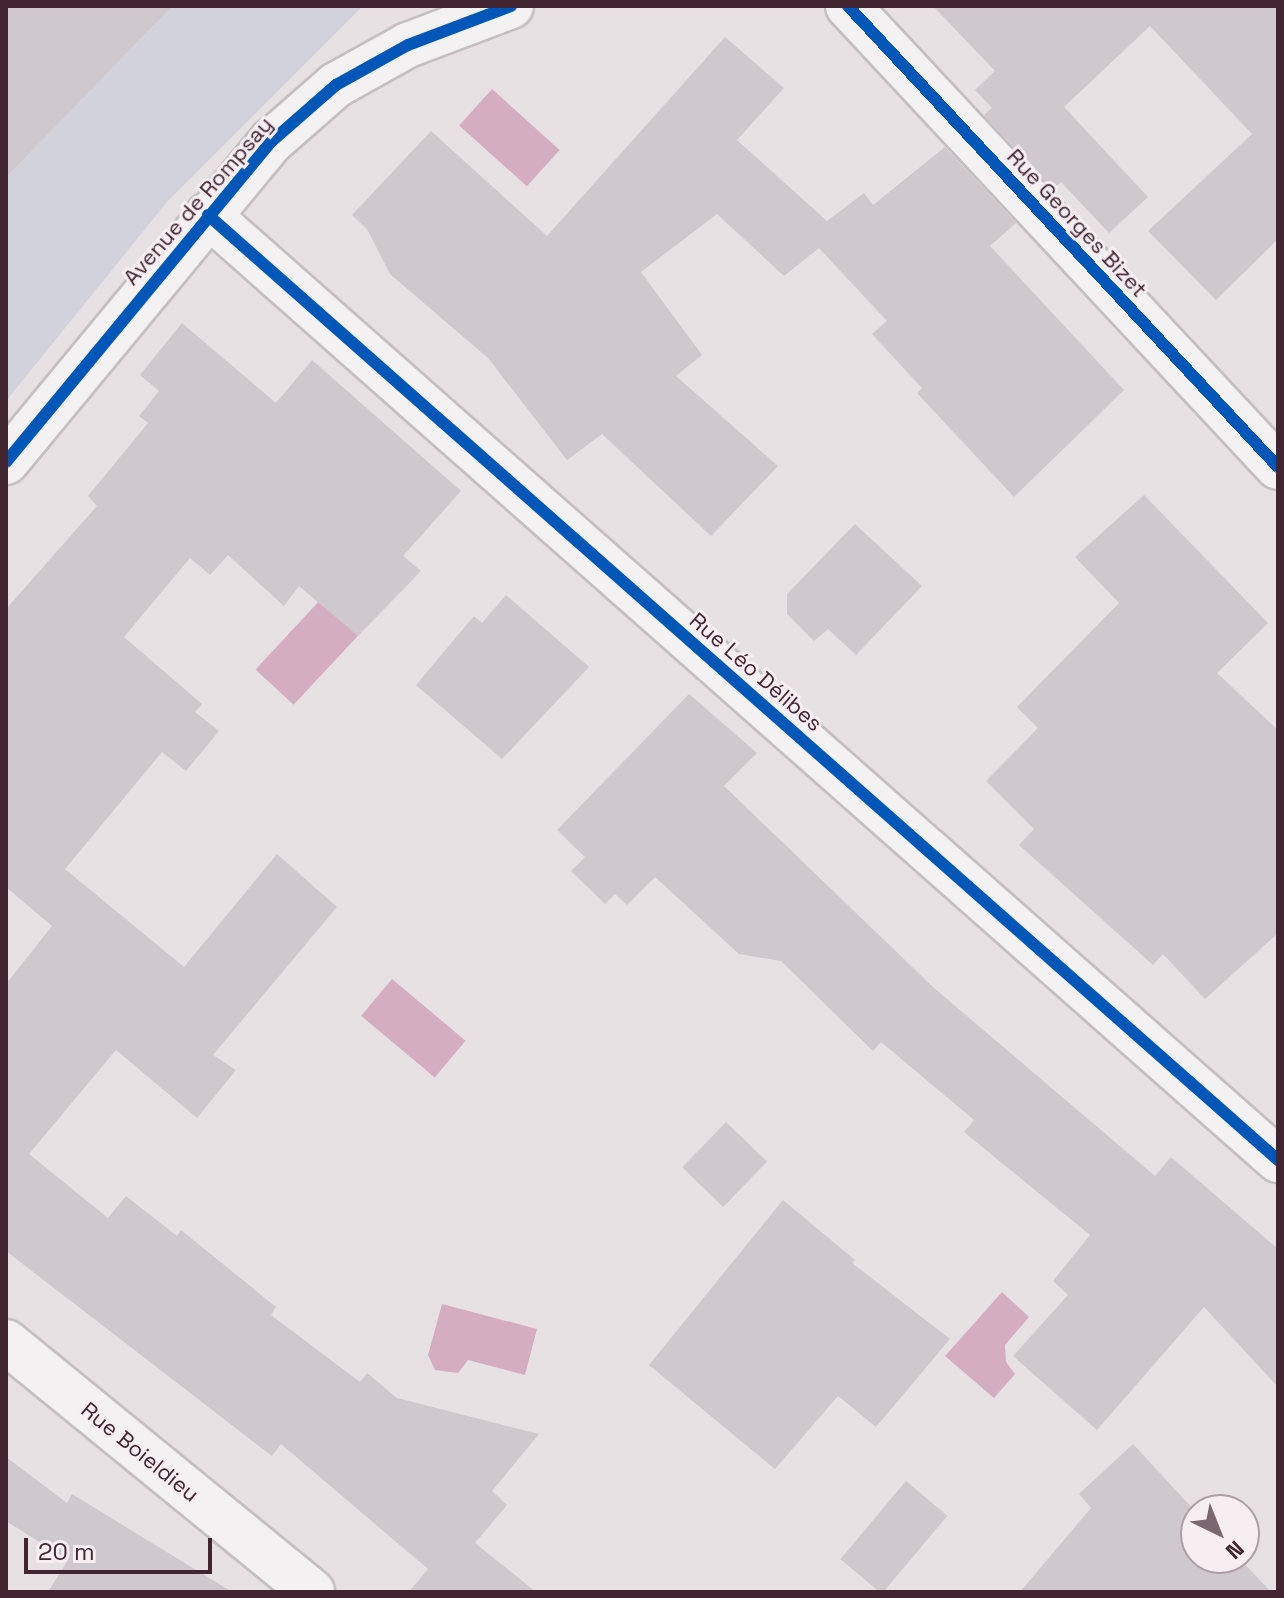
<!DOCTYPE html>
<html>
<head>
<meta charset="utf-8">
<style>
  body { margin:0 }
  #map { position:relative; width:1284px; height:1598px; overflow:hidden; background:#e7e1e4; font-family:"Space Grotesk",sans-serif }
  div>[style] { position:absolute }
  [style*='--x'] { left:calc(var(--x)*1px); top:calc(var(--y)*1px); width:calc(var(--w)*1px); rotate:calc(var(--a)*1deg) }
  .green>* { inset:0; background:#d1d2db }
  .water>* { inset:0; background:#d4adc1; transform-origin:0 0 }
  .building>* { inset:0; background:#cfc8cc; transform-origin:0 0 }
  .roads { filter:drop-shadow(2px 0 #c5bfc2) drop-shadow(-2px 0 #c5bfc2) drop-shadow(0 2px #c5bfc2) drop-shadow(0 -2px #c5bfc2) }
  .minor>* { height:44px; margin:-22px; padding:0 22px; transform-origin:22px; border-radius:22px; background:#f3f1f2 }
  .cycleway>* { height:12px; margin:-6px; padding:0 6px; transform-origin:6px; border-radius:6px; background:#0057b8 }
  span { translate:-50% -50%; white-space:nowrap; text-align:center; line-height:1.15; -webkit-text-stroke:6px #f7eef2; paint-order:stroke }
  .street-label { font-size:22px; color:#412631 }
  .frame { position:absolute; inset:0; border:8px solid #412631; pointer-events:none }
  .north { position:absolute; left:1180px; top:1494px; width:80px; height:80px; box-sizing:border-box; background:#f7eef2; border:2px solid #ae9ea5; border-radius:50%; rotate:137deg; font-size:22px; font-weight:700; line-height:32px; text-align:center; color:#412631 }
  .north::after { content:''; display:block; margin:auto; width:28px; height:36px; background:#7b6770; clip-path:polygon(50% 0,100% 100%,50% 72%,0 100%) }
  .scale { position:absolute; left:24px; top:1538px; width:188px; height:36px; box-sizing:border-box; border:4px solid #412631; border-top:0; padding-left:10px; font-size:24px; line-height:28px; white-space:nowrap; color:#412631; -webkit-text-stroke:6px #f7eef2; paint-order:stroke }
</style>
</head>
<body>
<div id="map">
  <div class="green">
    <div style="clip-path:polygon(6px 6px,363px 6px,167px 202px,6px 401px)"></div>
  </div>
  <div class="water">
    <div style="left:492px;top:89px;width:91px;height:49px;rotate:42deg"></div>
    <div style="left:323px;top:597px;width:52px;height:99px;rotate:43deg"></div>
    <div style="left:392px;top:979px;width:96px;height:48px;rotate:40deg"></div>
    <div style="clip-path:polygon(1002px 1292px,1029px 1317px,1005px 1345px,1006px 1362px,1015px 1374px,994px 1398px,945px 1356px)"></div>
    <div style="clip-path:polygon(442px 1304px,537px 1329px,525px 1375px,468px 1360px,458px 1373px,435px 1370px,428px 1355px)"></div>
  </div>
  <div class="building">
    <div style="clip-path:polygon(6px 6px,172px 6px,6px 177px)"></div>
    <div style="clip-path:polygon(933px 6px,1278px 6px,1278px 239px,1216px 300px,1148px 231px,1252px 134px,1150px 26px,1064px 107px,1148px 197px,1109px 233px,1061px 182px,1053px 189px,984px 115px,992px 108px,975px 90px,995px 71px)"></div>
    <div style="clip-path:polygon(725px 37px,784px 88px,737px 140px,827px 221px,864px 193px,873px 205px,945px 147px,1016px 223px,990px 246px,1124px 390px,1014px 497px,917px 393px,922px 388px,872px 334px,887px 321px,819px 248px,784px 276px,717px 214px,641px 272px,702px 355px,676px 376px,778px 466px,711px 536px,602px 434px,567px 460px,488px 358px,390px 274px,367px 229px,352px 215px,431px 131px,547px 236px)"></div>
    <div style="clip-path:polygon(182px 323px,276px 403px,312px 360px,461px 491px,403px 556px,421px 571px,358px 636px,299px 586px,284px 606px,228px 555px,210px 575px,190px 558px,124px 637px,202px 704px,195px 712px,219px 731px,186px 771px,162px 752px,65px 869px,184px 967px,277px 854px,337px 907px,213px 1055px,236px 1070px,197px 1118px,116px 1050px,29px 1154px,108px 1218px,126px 1196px,177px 1236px,181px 1230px,276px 1307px,271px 1315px,360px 1382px,367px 1373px,397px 1398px,539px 1434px,492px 1491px,507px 1505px,475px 1543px,536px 1592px,409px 1592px,428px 1569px,281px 1444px,272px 1456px,6px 1251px,6px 984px,52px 926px,6px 887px,6px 609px,97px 506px,88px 496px,148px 423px,139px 416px,159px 391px,140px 375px)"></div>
    <div style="clip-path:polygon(1144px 495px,1268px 623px,1217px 673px,1278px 730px,1278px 933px,1205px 999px,1163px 954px,1153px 965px,1019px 845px,1034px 829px,986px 781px,1038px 728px,1017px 707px,1119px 603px,1075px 557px)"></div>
    <div style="clip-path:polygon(855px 524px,922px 586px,856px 655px,828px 629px,814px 641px,787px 614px,787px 594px)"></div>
    <div style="clip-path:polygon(506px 595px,589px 667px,502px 759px,416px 685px,474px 616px,482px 623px)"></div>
    <div style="clip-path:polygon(689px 694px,757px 753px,724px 786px,934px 988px,1155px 1176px,1171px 1157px,1278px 1249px,1278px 1387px,1204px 1307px,1097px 1430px,1013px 1356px,1068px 1295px,1053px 1281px,1090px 1235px,964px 1132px,974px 1120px,881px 1042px,873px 1051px,781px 961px,739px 954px,655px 877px,627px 905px,615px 894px,605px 904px,571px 871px,585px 857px,557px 830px)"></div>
    <div style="left:726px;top:1122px;width:57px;height:63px;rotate:44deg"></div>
    <div style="clip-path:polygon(783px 1200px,855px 1260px,852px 1263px,950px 1339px,876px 1427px,838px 1396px,775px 1469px,649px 1365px)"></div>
    <div style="clip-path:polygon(1133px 1444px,1196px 1512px,1196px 1558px,1239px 1558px,1271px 1592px,1020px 1592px,1091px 1508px,1079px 1494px)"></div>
    <div style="clip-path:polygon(6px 1457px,67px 1503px,72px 1494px,232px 1592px,48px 1592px,68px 1560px,6px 1521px)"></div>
    <div style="left:906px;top:1481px;width:54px;height:102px;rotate:40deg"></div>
  </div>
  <div class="roads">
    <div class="minor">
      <div style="--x:848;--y:6;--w:630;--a:46.99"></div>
      <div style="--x:208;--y:215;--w:1428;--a:41.45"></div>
      <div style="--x:6;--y:462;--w:417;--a:-50.4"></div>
      <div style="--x:272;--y:141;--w:85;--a:-41.2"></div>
      <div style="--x:336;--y:85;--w:82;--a:-29.1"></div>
      <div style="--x:408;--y:45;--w:110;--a:-20.7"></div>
      <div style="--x:6;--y:1342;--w:395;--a:39.2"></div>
    </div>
  </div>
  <div class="cycleway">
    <div style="--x:848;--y:6;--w:630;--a:46.99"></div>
    <div style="--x:208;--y:215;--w:1428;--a:41.45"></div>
    <div style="--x:6;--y:462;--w:417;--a:-50.4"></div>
    <div style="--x:272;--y:141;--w:85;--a:-41.2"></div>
    <div style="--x:336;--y:85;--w:82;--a:-29.1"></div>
    <div style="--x:408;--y:45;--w:110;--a:-20.7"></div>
  </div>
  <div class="street-label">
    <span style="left:198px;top:201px;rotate:-49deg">Avenue de Rompsay</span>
    <span style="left:1077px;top:223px;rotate:47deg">Rue Georges Bizet</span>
    <span style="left:756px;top:672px;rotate:41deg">Rue Léo Délibes</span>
    <span style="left:140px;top:1452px;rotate:39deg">Rue Boieldieu</span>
  </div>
  <div class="frame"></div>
  <div class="north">N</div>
  <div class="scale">20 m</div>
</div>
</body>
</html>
